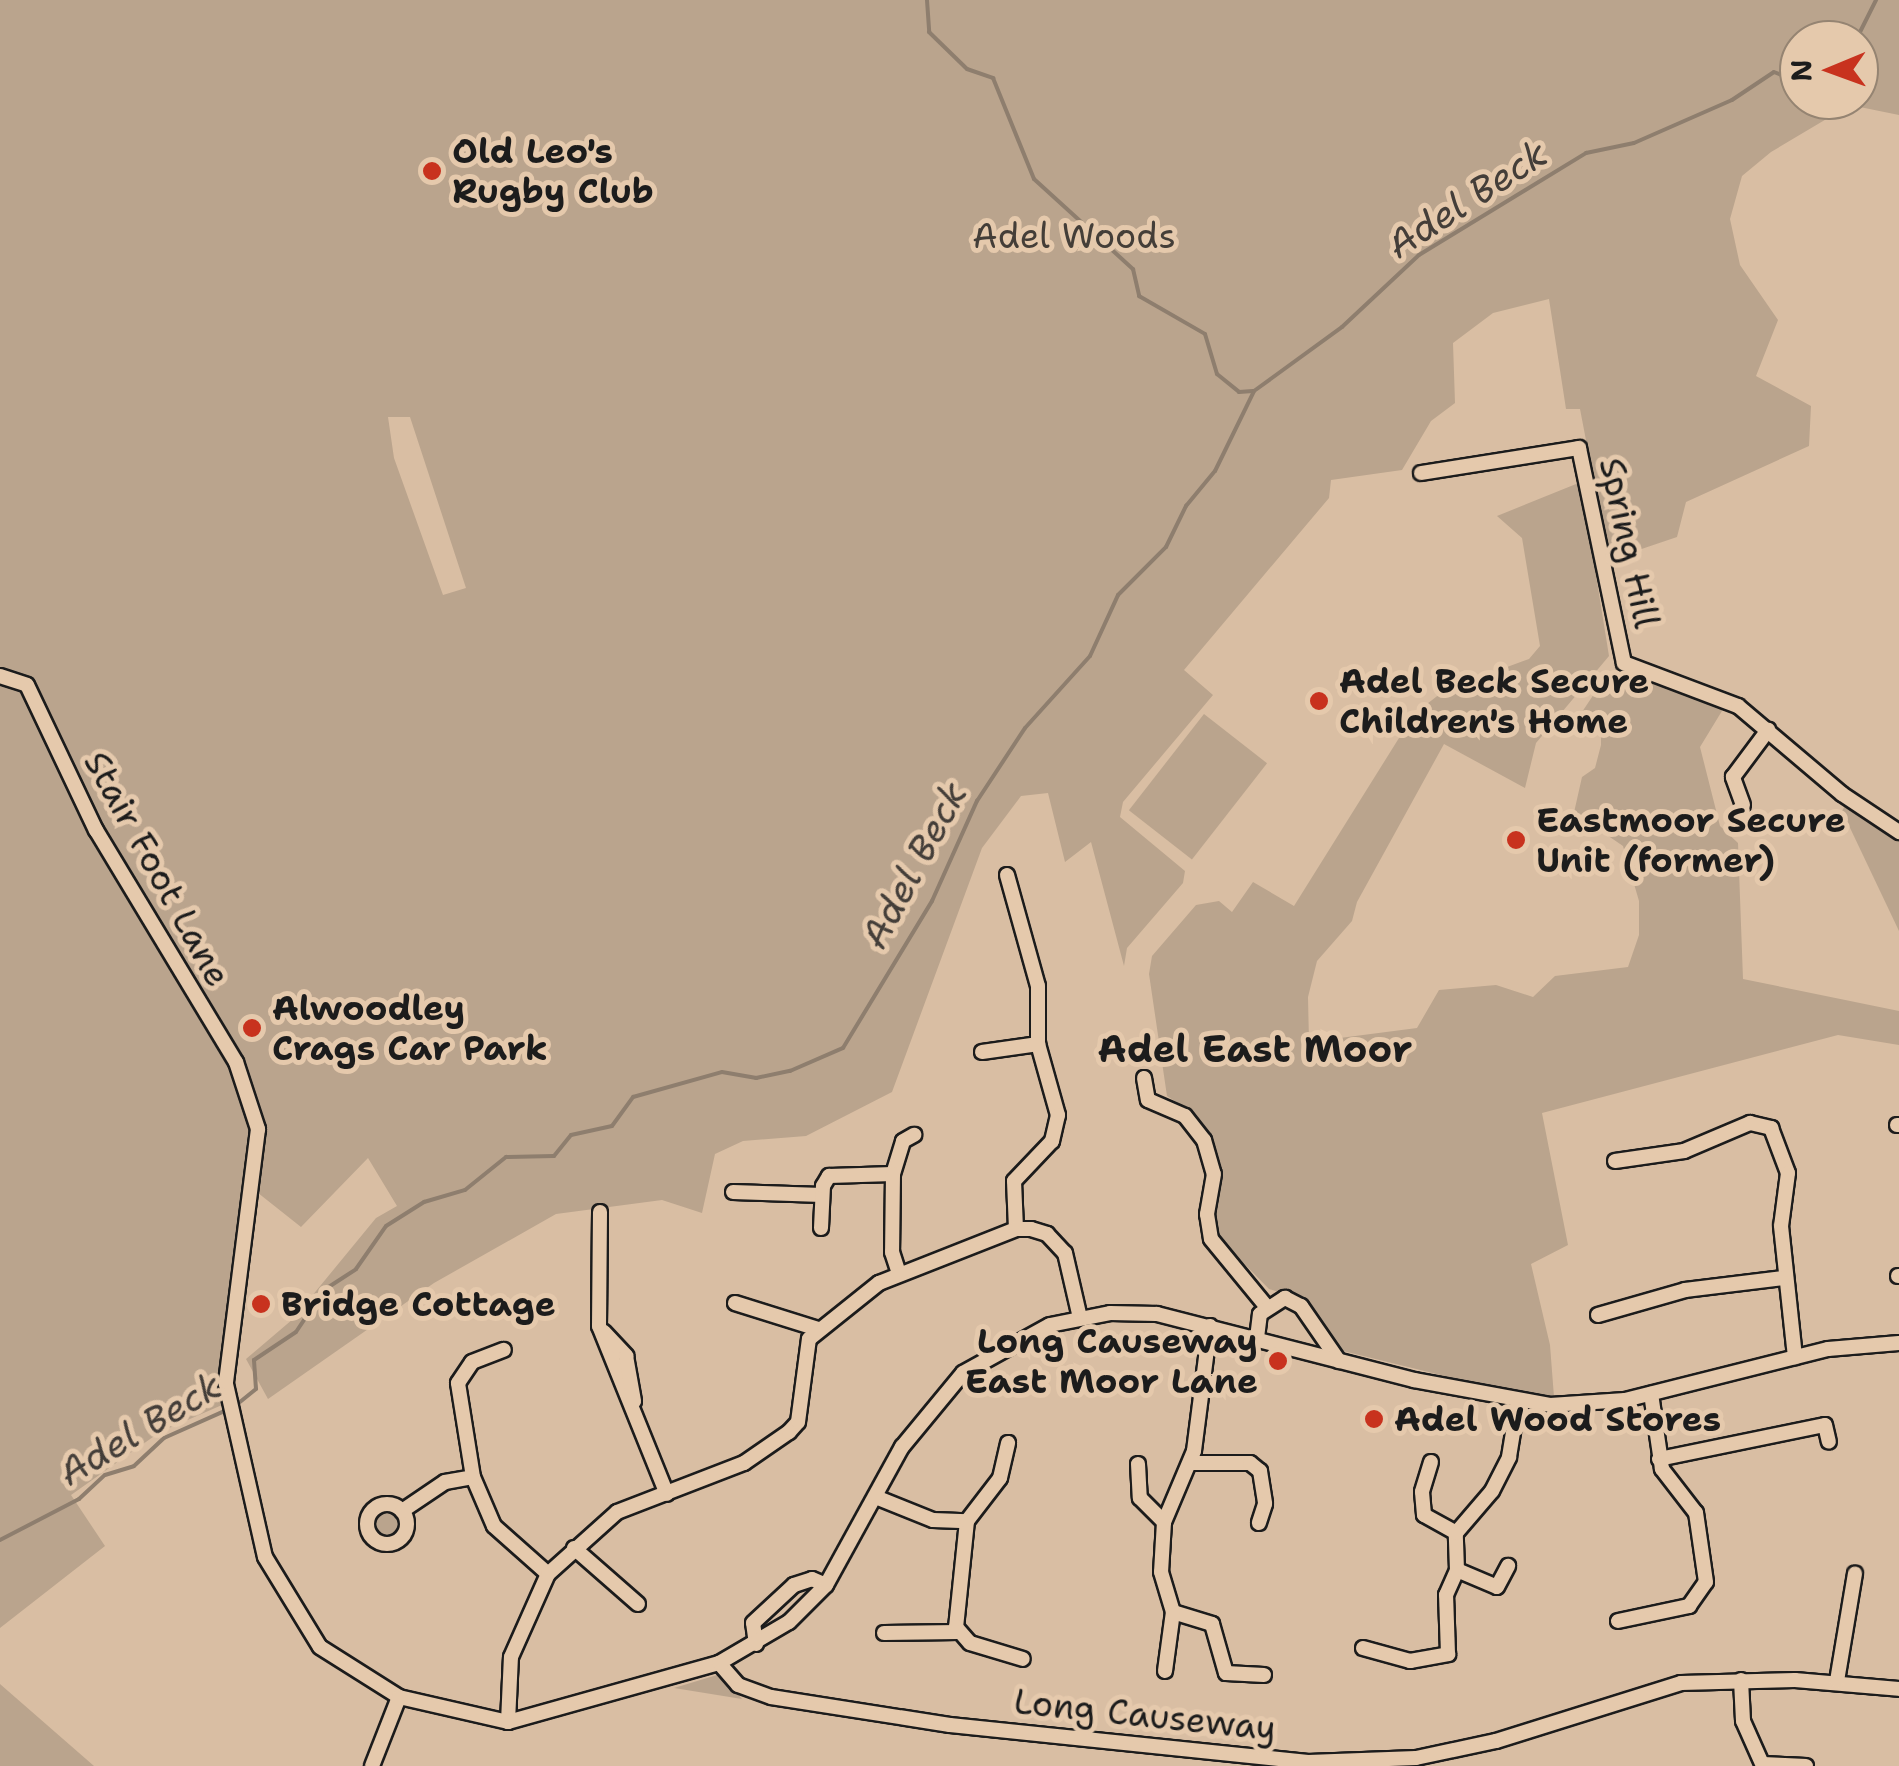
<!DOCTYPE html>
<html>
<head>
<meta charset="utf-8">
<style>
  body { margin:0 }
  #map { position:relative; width:1899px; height:1766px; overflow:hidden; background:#d9bea3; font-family:"Shantell Sans",sans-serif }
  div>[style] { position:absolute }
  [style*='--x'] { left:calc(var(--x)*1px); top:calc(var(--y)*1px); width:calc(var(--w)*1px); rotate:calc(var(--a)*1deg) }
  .green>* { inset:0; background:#baa48d; transform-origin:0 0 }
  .round { border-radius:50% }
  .stream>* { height:4px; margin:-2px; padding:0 2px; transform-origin:2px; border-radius:2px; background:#8e7e6e }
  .roads { filter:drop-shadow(2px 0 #1c1c1c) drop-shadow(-2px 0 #1c1c1c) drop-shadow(0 2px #1c1c1c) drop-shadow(0 -2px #1c1c1c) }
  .street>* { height:14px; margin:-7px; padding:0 7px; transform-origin:7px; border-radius:7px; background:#e5c9ac }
  .street>.ring { margin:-7px; padding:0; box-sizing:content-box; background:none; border:14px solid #e5c9ac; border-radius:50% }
  .dots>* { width:28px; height:28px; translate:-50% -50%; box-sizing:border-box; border:5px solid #e5c9ac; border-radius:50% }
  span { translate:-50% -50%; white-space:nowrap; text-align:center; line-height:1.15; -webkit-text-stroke:10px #e5c9ac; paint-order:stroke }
  .poi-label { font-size:35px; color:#1c1c1c; font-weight:700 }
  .left { translate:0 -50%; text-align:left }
  .right { translate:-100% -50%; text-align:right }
  .park-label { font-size:35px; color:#443e38 }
  .street-label { font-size:35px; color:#1c1c1c }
  .water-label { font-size:38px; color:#443e39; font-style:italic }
  .neighbourhood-label { font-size:38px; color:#1c1c1c; font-weight:700 }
  .north { position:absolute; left:1779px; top:20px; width:100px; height:100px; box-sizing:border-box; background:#e5c9ac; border:2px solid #958472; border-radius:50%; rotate:269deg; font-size:28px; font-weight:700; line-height:40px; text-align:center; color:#1c1c1c }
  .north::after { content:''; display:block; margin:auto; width:35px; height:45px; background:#c8321e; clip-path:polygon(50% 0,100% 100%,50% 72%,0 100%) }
</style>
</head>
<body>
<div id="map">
  <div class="green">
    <div style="clip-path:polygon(evenodd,0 0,1899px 0,1899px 115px,1850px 105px,1771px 152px,1742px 176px,1730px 219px,1740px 265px,1778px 320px,1756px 376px,1811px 406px,1809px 446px,1686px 502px,1677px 537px,1609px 560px,1580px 409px,1566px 409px,1549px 299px,1493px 313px,1453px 343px,1455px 403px,1431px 421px,1402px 470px,1331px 480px,1329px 498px,1184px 670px,1213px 695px,1123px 802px,1120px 817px,1185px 871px,1183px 883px,1127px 948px,1124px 966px,1091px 842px,1065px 862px,1048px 793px,1021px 796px,982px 848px,892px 1092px,806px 1136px,743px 1141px,715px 1154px,702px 1213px,662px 1200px,556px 1214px,434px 1283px,268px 1399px,246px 1359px,293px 1319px,376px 1218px,397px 1206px,368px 1158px,301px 1227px,248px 1185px,222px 1349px,222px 1405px,160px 1432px,71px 1495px,105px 1546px,0 1628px,0 0,1799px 40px,1859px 40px,1859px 100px,1799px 100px,1799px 40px,0 0,388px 417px,410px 417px,466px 588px,443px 595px,394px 458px,388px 417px)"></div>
    <div style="clip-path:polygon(1581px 482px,1609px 656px,1536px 743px,1525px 788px,1444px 744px,1357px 902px,1352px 921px,1317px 961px,1308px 997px,1309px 1042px,1417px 1028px,1439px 990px,1496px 985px,1533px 997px,1555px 976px,1628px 967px,1639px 935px,1639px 901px,1623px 846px,1604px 833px,1577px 829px,1573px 817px,1582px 777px,1595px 768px,1601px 745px,1601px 731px,1580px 715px,1606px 676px,1628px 672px,1725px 706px,1700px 747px,1720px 826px,1738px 843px,1743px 979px,1899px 1011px,1899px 1045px,1838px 1035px,1542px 1113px,1568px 1245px,1531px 1264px,1550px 1345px,1554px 1397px,1530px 1397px,1343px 1351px,1308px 1301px,1269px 1289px,1217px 1236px,1209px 1139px,1191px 1112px,1167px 1096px,1149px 974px,1152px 956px,1196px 905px,1219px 901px,1232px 912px,1253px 882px,1294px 906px,1414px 714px,1445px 690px,1529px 659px,1540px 646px,1522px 538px,1497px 516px)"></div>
    <div style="left:1204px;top:714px;width:80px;height:122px;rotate:38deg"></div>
    <div style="clip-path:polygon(1846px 804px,1899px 842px,1899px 931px,1842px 811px)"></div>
    <div class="round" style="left:374px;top:1511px;width:26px;height:26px"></div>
    <div style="clip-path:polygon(722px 1675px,742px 1699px,674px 1688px,717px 1675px)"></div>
    <div style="clip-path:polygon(0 1684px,94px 1766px,0 1766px)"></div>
  </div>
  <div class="stream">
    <div style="--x:927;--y:0;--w:32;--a:86"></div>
    <div style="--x:929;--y:32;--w:53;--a:44.2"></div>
    <div style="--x:967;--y:69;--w:28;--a:19"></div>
    <div style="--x:993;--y:78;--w:109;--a:67.9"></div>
    <div style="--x:1034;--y:179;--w:134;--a:42.3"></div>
    <div style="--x:1133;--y:269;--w:28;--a:77"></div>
    <div style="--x:1139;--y:296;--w:76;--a:29.9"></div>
    <div style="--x:1205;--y:334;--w:42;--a:73.3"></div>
    <div style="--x:1217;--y:374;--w:28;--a:39"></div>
    <div style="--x:1239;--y:392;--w:14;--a:-4"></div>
    <div style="--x:1856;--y:40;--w:45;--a:-63.4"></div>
    <div style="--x:235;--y:1406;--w:27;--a:-39"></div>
    <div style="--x:256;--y:1389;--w:29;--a:-94"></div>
    <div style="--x:254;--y:1360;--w:50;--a:-33.7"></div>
    <div style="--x:296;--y:1332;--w:50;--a:-56.3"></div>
    <div style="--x:324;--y:1290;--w:38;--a:-33"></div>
    <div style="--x:356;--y:1269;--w:52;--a:-55.1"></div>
    <div style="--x:386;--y:1226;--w:45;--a:-32.3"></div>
    <div style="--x:424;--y:1202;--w:43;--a:-16.3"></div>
    <div style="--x:465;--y:1190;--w:53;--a:-38.8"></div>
    <div style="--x:506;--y:1157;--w:48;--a:-1.2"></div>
    <div style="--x:554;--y:1156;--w:27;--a:-51"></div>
    <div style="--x:571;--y:1135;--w:42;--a:-12.4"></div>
    <div style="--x:612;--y:1126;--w:36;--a:-54"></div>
    <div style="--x:633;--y:1097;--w:92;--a:-15.7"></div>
    <div style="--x:722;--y:1072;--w:35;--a:10"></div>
    <div style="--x:756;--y:1078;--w:35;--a:-12"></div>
    <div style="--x:790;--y:1071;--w:58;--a:-23.5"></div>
    <div style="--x:843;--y:1048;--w:172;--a:-58.8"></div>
    <div style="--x:932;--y:901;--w:110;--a:-65.8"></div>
    <div style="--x:977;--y:801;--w:87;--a:-56.7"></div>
    <div style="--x:1025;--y:728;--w:97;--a:-47.9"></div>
    <div style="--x:1090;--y:656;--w:67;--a:-65.3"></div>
    <div style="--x:1118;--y:595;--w:68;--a:-45"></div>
    <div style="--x:1166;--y:547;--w:46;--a:-64"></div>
    <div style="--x:1186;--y:506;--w:45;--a:-50.4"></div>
    <div style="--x:1215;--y:471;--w:89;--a:-64"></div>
    <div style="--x:1254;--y:391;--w:109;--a:-36"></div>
    <div style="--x:1342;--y:327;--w:105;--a:-43.1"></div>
    <div style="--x:1419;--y:255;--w:196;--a:-31.4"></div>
    <div style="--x:1586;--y:153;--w:49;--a:-11.8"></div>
    <div style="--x:1634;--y:143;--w:107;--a:-23.7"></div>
    <div style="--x:1732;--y:100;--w:50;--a:-33.7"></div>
    <div style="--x:1774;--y:72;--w:27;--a:22"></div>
    <div style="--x:0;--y:1540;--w:89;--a:-27.4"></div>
    <div style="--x:79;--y:1499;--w:35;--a:-43"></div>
    <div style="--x:105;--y:1475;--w:30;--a:-17"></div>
    <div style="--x:134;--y:1466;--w:41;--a:-43"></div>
    <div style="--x:164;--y:1438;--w:69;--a:-24"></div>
  </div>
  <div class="roads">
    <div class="street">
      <div style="--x:1421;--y:473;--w:160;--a:-9"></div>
      <div style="--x:1579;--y:448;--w:220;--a:78.2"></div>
      <div style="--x:1624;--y:663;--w:122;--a:20.7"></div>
      <div style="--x:1738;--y:706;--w:136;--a:40.2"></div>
      <div style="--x:1842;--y:794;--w:69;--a:33.7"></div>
      <div style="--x:0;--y:676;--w:28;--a:18"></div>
      <div style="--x:27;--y:685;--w:161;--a:64.6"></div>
      <div style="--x:96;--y:830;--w:271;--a:58.9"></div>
      <div style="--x:236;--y:1062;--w:71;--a:71.8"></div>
      <div style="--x:258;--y:1129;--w:257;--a:97.2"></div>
      <div style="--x:226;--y:1384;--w:177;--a:77.3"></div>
      <div style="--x:265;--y:1557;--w:105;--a:58.6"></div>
      <div style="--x:320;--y:1647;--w:93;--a:32.3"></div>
      <div style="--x:399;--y:1697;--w:112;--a:12.9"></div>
      <div style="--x:508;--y:1722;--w:219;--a:-15.6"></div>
      <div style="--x:719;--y:1663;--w:29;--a:49"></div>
      <div style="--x:738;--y:1685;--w:35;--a:20"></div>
      <div style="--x:771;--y:1697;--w:181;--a:8.9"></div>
      <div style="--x:950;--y:1725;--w:360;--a:5.9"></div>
      <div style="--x:1308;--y:1762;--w:108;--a:-2.1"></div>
      <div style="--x:1416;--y:1758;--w:82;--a:-12"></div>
      <div style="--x:1496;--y:1741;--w:194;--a:-17.4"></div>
      <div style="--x:1681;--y:1683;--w:114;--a:-1.5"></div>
      <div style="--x:1795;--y:1680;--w:104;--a:4.9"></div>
      <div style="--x:1743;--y:805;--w:30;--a:-110"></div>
      <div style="--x:1733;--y:777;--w:59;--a:-53.3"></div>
      <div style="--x:1007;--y:875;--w:115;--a:74.4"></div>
      <div style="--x:1038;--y:986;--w:58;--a:90"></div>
      <div style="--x:1038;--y:1044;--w:74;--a:74.3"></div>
      <div style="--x:1058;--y:1115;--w:27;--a:103"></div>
      <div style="--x:1052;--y:1141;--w:55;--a:133.5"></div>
      <div style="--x:1014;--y:1181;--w:48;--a:87.6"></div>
      <div style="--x:982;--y:1052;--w:57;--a:-8.1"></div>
      <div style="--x:1144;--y:1078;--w:22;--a:80"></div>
      <div style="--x:1148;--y:1100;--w:40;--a:23.4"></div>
      <div style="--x:1185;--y:1116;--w:31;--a:52"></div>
      <div style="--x:1204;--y:1140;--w:35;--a:74"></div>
      <div style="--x:1214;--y:1174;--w:41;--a:99.9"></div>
      <div style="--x:1207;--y:1214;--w:25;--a:81"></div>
      <div style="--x:1211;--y:1239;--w:87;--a:50.6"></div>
      <div style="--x:1897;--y:1125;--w:2;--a:0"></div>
      <div style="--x:1615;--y:1161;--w:70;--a:-8.2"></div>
      <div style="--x:1684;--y:1151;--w:72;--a:-23"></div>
      <div style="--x:1750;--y:1123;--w:22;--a:13"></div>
      <div style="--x:1771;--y:1128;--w:48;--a:69.3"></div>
      <div style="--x:1788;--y:1173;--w:53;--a:97.5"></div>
      <div style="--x:1781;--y:1226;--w:132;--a:83.9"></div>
      <div style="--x:893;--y:1174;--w:34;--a:-73"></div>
      <div style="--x:903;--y:1141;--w:13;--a:-29"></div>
      <div style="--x:733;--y:1192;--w:89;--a:1.9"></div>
      <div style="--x:600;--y:1212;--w:114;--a:90.5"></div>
      <div style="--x:599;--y:1326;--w:181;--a:68"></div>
      <div style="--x:821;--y:1228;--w:42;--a:-87.3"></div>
      <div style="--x:823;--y:1186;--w:12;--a:-59"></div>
      <div style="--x:829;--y:1176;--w:64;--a:-1.8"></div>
      <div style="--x:893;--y:1174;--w:78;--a:90.7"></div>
      <div style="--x:892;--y:1252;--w:22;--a:72"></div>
      <div style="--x:1898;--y:1276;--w:1;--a:0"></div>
      <div style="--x:735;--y:1303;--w:87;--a:17.4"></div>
      <div style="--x:1598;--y:1315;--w:91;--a:-16"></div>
      <div style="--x:1685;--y:1290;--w:99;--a:-7"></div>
      <div style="--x:1210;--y:1326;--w:126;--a:97.3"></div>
      <div style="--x:1194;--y:1451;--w:77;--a:112.9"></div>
      <div style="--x:1164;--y:1522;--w:50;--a:93.4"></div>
      <div style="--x:1161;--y:1572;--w:42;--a:73.3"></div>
      <div style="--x:1173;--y:1612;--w:41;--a:17.1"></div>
      <div style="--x:1212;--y:1624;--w:51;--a:74.1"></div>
      <div style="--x:1226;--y:1673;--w:38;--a:3"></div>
      <div style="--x:604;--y:1332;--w:33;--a:47"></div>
      <div style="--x:626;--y:1356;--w:46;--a:79.9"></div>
      <div style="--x:1257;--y:1338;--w:24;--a:-83"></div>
      <div style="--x:1260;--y:1314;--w:30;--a:-33"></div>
      <div style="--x:1285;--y:1298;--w:18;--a:27"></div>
      <div style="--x:1301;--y:1306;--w:67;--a:55.4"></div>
      <div style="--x:1659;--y:1459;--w:169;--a:-11.6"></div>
      <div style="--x:1825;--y:1425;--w:17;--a:77"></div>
      <div style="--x:1431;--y:1462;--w:31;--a:107"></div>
      <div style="--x:1422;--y:1492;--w:23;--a:85"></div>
      <div style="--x:1424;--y:1515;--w:37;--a:29"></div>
      <div style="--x:1192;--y:1463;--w:58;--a:0"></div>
      <div style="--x:1250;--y:1463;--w:13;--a:39"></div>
      <div style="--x:1260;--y:1471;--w:33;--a:81"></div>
      <div style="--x:1265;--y:1504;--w:20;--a:108"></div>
      <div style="--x:1138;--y:1464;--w:34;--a:87"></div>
      <div style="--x:1140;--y:1498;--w:34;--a:45"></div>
      <div style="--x:473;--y:1477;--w:95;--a:-99.1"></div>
      <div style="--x:458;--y:1383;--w:25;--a:-56"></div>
      <div style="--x:472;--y:1362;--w:34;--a:-21"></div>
      <div style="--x:878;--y:1498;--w:59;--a:21.8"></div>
      <div style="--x:933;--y:1520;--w:34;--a:2"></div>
      <div style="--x:967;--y:1521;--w:107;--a:95.9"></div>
      <div style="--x:956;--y:1627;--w:21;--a:49"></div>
      <div style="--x:970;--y:1643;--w:55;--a:16.8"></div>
      <div class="ring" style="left:367px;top:1504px;width:26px;height:26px"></div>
      <div style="--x:402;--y:1511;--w:52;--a:-34"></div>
      <div style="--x:445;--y:1482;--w:28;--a:-10"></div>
      <div style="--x:473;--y:1477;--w:53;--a:66.8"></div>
      <div style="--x:494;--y:1526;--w:72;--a:41.6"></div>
      <div style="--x:967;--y:1521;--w:54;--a:-52.5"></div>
      <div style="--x:1000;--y:1478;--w:36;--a:-77"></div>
      <div style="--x:574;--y:1548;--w:85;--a:41.2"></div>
      <div style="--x:1457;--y:1570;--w:43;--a:23"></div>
      <div style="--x:1497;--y:1587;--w:24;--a:-62"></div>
      <div style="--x:1618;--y:1621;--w:73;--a:-11.9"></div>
      <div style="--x:1689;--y:1606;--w:29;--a:-55"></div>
      <div style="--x:1706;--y:1582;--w:70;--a:-98.2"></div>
      <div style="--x:1696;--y:1513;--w:56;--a:-127.7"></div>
      <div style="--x:1662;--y:1469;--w:76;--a:-98.3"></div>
      <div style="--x:884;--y:1633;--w:74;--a:-0.8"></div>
      <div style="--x:756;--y:1644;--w:21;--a:-98"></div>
      <div style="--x:753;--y:1623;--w:56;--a:-42.8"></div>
      <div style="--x:794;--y:1585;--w:19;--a:-18"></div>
      <div style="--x:812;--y:1579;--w:15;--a:23"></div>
      <div style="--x:1363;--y:1648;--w:49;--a:15.5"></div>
      <div style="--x:1410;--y:1661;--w:39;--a:-10"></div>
      <div style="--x:1448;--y:1654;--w:59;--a:-91.9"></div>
      <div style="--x:1446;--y:1595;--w:27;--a:-66"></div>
      <div style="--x:1457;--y:1570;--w:37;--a:-92"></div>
      <div style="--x:1456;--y:1533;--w:55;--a:-49.4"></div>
      <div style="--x:1492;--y:1491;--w:38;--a:-63"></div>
      <div style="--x:1509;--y:1457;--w:56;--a:-80.7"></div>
      <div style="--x:719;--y:1663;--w:81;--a:-30.4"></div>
      <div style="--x:789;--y:1622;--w:52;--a:-45"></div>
      <div style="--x:826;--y:1585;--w:158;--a:-61.2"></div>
      <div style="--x:902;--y:1447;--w:96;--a:-50.5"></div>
      <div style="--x:963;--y:1373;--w:99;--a:-28.9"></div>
      <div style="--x:1050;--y:1325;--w:61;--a:-11.3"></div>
      <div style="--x:1110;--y:1313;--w:47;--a:1.2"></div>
      <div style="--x:1157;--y:1314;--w:265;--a:14.4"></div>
      <div style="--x:1414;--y:1380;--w:138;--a:10.4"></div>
      <div style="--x:1550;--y:1405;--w:75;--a:-3.8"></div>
      <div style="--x:1625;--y:1400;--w:209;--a:-14.1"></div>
      <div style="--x:1828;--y:1349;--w:71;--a:-4.8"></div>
      <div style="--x:1165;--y:1671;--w:60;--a:-82.3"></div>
      <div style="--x:1741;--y:1680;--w:41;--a:87.2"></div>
      <div style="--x:1743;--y:1721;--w:49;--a:66"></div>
      <div style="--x:1837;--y:1681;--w:109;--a:-80.5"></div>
      <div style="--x:508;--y:1722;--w:65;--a:-87.4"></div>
      <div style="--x:511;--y:1657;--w:91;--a:-66"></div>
      <div style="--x:548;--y:1574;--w:93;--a:-41.9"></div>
      <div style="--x:617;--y:1512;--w:136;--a:-21.1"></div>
      <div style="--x:744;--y:1463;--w:55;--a:-34.6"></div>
      <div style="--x:789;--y:1432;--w:13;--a:-48"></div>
      <div style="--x:798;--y:1422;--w:84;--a:-82.5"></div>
      <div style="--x:809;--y:1339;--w:90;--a:-38.7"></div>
      <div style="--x:879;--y:1283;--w:147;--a:-21.5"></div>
      <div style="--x:1016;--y:1229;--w:15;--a:0"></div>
      <div style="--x:1031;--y:1229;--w:17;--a:17"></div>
      <div style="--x:1047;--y:1234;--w:26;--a:47"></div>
      <div style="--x:1065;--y:1253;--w:67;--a:77"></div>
      <div style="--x:1763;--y:1764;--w:43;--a:2.7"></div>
      <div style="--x:372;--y:1766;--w:74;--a:-68.6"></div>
    </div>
  </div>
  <div class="dots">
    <div style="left:432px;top:171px;background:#c8321e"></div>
    <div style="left:1319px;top:701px;background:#c8321e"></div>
    <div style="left:1516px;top:840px;background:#c8321e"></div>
    <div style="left:252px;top:1028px;background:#c8321e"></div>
    <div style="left:261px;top:1304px;background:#c8321e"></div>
    <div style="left:1278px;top:1361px;background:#c8321e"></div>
    <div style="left:1374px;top:1419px;background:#c8321e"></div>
  </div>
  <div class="poi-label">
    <span class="left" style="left:452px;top:171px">Old Leo's<br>Rugby Club</span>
    <span class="left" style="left:1339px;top:701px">Adel Beck Secure<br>Children's Home</span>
    <span class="left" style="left:1536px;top:840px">Eastmoor Secure<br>Unit (former)</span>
    <span class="left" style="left:272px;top:1028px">Alwoodley<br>Crags Car Park</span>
    <span class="left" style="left:281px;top:1304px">Bridge Cottage</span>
    <span class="right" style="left:1258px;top:1361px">Long Causeway<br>East Moor Lane</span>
    <span class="left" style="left:1394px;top:1419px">Adel Wood Stores</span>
  </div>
  <div class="park-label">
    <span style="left:1074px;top:236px">Adel Woods</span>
  </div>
  <div class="street-label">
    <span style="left:1629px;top:543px;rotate:78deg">Spring Hill</span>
    <span style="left:157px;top:869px;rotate:61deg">Stair Foot Lane</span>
    <span style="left:1145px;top:1715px;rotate:6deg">Long Causeway</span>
  </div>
  <div class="water-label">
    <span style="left:1467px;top:199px;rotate:-33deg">Adel Beck</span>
    <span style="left:914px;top:865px;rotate:-62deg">Adel Beck</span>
    <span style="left:140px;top:1429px;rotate:-31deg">Adel Beck</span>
  </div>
  <div class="neighbourhood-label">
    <span style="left:1255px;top:1049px">Adel East Moor</span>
  </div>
  <div class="north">N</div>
</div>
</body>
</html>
